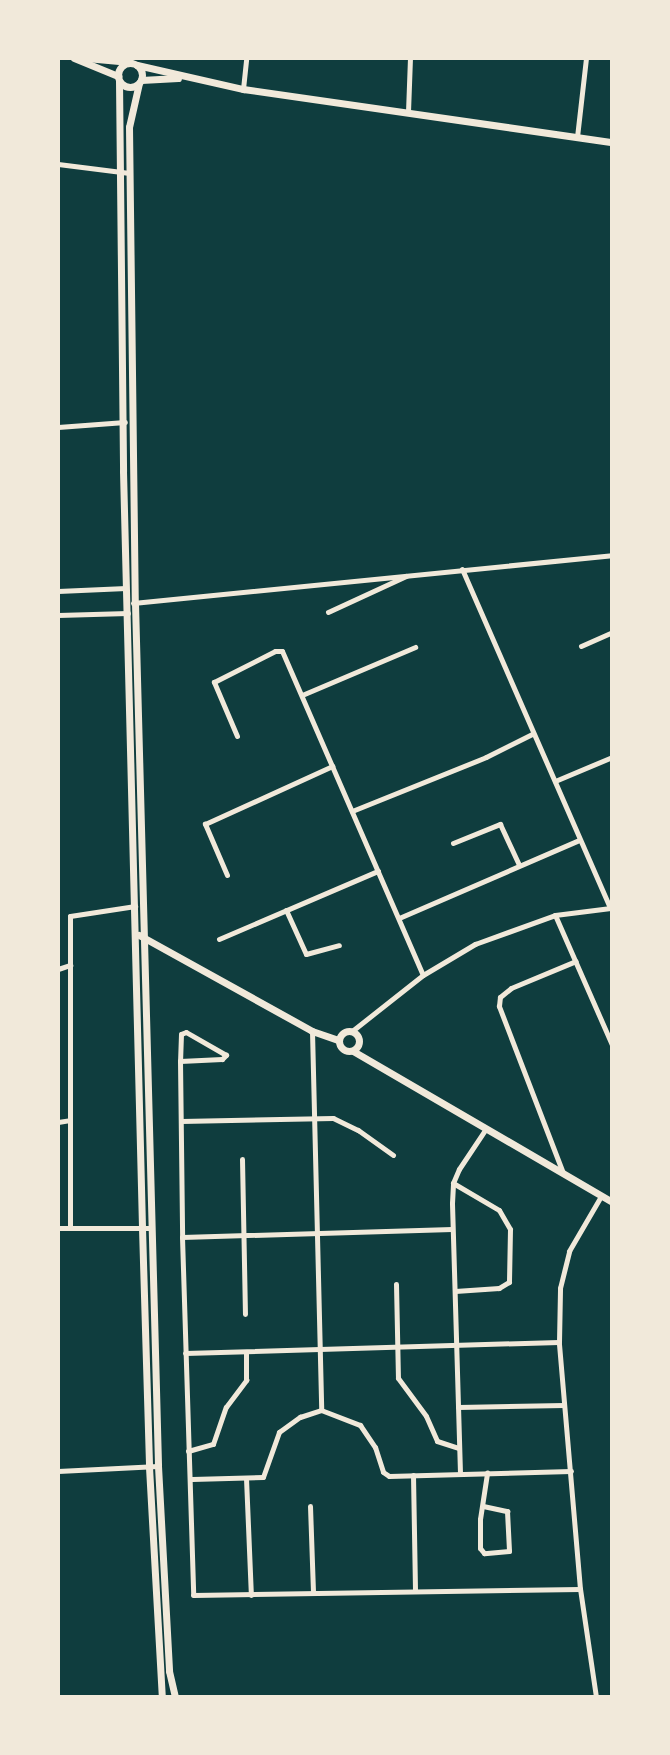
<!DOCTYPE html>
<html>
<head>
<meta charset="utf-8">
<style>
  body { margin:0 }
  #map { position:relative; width:670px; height:1755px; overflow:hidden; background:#0f3d3e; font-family:"Noto Sans",sans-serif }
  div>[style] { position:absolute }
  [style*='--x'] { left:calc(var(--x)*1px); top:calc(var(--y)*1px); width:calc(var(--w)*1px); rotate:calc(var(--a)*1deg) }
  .minor>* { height:5px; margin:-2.5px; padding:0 2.5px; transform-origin:2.5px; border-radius:2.5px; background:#f1e9da }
  .tertiary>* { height:7px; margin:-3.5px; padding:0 3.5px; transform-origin:3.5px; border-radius:3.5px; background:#f1e9da }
  .tertiary>.ring { margin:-3.5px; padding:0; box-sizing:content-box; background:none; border:7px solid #f1e9da; border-radius:50% }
  .secondary>* { height:7px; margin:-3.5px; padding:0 3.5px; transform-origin:3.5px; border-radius:3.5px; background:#f1e9da }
  .secondary>.ring { margin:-3.5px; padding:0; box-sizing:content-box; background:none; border:7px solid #f1e9da; border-radius:50% }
  span { translate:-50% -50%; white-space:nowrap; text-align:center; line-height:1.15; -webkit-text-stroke:6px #f1e9da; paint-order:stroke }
  .frame { position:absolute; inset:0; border:60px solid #f1e9da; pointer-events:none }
</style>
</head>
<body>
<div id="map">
  <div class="minor">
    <div style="--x:243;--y:89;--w:31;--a:-84"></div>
    <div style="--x:408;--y:112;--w:54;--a:-87.9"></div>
    <div style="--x:577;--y:137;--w:80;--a:-83.5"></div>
    <div style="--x:58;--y:164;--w:72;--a:7.2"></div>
    <div style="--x:58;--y:427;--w:67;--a:-4.3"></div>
    <div style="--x:462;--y:569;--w:370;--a:66.4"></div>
    <div style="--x:58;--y:591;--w:68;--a:-2.5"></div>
    <div style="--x:133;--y:603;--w:481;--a:-5.7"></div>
    <div style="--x:328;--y:612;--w:86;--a:-24.8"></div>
    <div style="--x:58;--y:615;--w:70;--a:-1.6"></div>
    <div style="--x:581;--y:646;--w:34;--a:-24"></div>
    <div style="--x:302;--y:695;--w:123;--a:-23"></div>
    <div style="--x:237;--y:736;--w:59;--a:-113.1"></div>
    <div style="--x:214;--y:682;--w:68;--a:-26.9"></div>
    <div style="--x:275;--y:651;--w:7;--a:0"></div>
    <div style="--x:282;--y:651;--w:353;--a:66.5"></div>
    <div style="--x:555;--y:781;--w:62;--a:-22.8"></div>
    <div style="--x:352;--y:811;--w:144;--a:-21.9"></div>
    <div style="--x:486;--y:757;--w:51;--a:-26.6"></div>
    <div style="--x:453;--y:843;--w:51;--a:-22"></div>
    <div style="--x:500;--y:824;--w:45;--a:65.1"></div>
    <div style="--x:227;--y:875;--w:56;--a:-113.3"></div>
    <div style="--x:205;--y:824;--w:140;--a:-24.5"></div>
    <div style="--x:286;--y:910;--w:48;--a:65.6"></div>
    <div style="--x:306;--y:954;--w:34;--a:-15"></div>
    <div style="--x:555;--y:915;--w:142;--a:66.3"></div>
    <div style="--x:399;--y:918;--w:196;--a:-23.4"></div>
    <div style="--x:219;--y:939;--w:173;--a:-23.2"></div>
    <div style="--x:58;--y:969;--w:13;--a:-18"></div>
    <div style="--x:312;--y:1031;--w:379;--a:88.6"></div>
    <div style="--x:352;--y:1031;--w:90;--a:-38.3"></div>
    <div style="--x:423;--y:975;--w:61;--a:-30.8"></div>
    <div style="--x:475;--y:944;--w:85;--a:-19.9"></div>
    <div style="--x:555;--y:915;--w:56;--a:-7.1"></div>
    <div style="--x:180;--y:1061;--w:42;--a:-2.7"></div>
    <div style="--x:222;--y:1059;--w:6;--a:-45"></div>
    <div style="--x:226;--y:1055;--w:46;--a:-150.1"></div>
    <div style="--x:186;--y:1032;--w:5;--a:158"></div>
    <div style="--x:181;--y:1034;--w:27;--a:92"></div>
    <div style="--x:180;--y:1061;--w:176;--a:89.3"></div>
    <div style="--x:182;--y:1237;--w:358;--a:88.2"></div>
    <div style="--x:193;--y:1595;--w:387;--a:-0.9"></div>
    <div style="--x:181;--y:1121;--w:152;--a:-1.1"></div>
    <div style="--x:333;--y:1118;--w:28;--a:26"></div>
    <div style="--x:358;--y:1130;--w:43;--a:35.5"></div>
    <div style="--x:58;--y:1122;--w:12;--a:-9"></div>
    <div style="--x:242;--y:1159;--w:155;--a:88.9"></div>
    <div style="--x:563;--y:1173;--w:179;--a:-111"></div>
    <div style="--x:499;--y:1006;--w:9;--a:-84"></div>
    <div style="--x:500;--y:997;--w:14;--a:-39"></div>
    <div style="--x:511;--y:988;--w:70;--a:-22.6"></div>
    <div style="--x:453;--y:1183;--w:53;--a:30.4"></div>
    <div style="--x:499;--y:1210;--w:22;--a:60"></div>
    <div style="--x:510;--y:1229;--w:53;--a:91.1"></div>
    <div style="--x:509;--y:1282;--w:12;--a:149"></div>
    <div style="--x:499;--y:1288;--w:44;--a:176.1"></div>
    <div style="--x:70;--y:1227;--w:311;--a:-90"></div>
    <div style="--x:70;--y:916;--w:66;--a:-8.7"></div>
    <div style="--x:58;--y:1228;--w:94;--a:0"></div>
    <div style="--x:182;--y:1237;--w:270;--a:-1.7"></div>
    <div style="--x:396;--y:1284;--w:94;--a:88.8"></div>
    <div style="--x:398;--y:1378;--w:47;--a:53.6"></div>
    <div style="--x:426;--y:1416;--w:27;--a:66"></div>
    <div style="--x:437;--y:1441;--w:23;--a:18"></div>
    <div style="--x:185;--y:1353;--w:374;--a:-1.7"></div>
    <div style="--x:458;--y:1407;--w:106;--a:-1.1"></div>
    <div style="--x:188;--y:1451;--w:26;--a:-16"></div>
    <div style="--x:213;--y:1444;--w:39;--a:-71"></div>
    <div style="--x:226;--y:1407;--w:34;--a:-53"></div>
    <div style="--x:246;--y:1380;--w:28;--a:-90"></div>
    <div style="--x:58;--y:1471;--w:100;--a:-2.9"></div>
    <div style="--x:460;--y:1473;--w:270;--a:-91.7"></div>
    <div style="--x:452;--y:1203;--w:20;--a:-87"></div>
    <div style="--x:453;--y:1183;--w:15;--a:-67"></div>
    <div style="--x:459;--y:1169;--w:47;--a:-56.3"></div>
    <div style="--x:413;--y:1475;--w:116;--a:89"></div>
    <div style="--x:246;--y:1478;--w:117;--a:87.6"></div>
    <div style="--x:192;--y:1479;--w:71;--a:-1.6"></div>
    <div style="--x:263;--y:1477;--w:48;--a:-70.4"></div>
    <div style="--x:279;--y:1432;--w:26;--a:-36"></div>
    <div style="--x:300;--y:1417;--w:22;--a:-18"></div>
    <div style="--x:321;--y:1410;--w:42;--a:21"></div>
    <div style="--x:360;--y:1425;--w:27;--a:56"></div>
    <div style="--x:375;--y:1447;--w:26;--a:72"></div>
    <div style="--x:383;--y:1472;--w:7;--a:34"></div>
    <div style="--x:389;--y:1476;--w:182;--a:-1.6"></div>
    <div style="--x:310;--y:1506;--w:87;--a:88"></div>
    <div style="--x:483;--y:1506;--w:25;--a:12"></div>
    <div style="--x:507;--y:1511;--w:40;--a:87.1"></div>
    <div style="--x:509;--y:1551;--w:25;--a:175"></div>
    <div style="--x:484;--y:1553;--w:6;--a:-129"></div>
    <div style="--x:480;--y:1548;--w:29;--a:-90"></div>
    <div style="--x:480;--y:1519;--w:47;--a:-81.3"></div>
    <div style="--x:596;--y:1697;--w:109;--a:-98.4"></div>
    <div style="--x:580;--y:1589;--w:248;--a:-94.9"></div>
    <div style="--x:559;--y:1342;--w:54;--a:-88.9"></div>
    <div style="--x:560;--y:1288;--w:38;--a:-76"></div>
    <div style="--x:569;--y:1251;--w:64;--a:-59.8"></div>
  </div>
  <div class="tertiary">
    <div style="--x:74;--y:58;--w:48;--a:22.2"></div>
    <div style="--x:86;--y:58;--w:44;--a:5.2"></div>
    <div style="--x:139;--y:935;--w:198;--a:29"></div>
    <div style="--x:312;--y:1031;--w:28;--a:19"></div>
    <div class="ring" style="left:339px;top:1031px;width:13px;height:13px"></div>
    <div style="--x:353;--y:1051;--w:300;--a:30.2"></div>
  </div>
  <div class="secondary">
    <div class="ring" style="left:118px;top:63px;width:17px;height:17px"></div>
    <div style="--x:137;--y:65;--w:109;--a:12.8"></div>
    <div style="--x:243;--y:89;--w:373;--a:8.2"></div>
    <div style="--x:141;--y:80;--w:37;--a:-3"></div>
    <div style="--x:119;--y:81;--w:390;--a:89.4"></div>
    <div style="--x:123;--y:471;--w:757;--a:88.56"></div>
    <div style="--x:142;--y:1228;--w:239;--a:88.3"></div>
    <div style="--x:149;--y:1467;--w:230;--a:86.8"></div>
    <div style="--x:139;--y:83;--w:45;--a:102.8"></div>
    <div style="--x:129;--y:127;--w:476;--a:89.3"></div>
    <div style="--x:135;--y:603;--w:863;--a:88.47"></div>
    <div style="--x:158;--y:1466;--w:205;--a:86.9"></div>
    <div style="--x:169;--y:1671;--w:27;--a:77"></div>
  </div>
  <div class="frame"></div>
</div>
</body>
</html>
